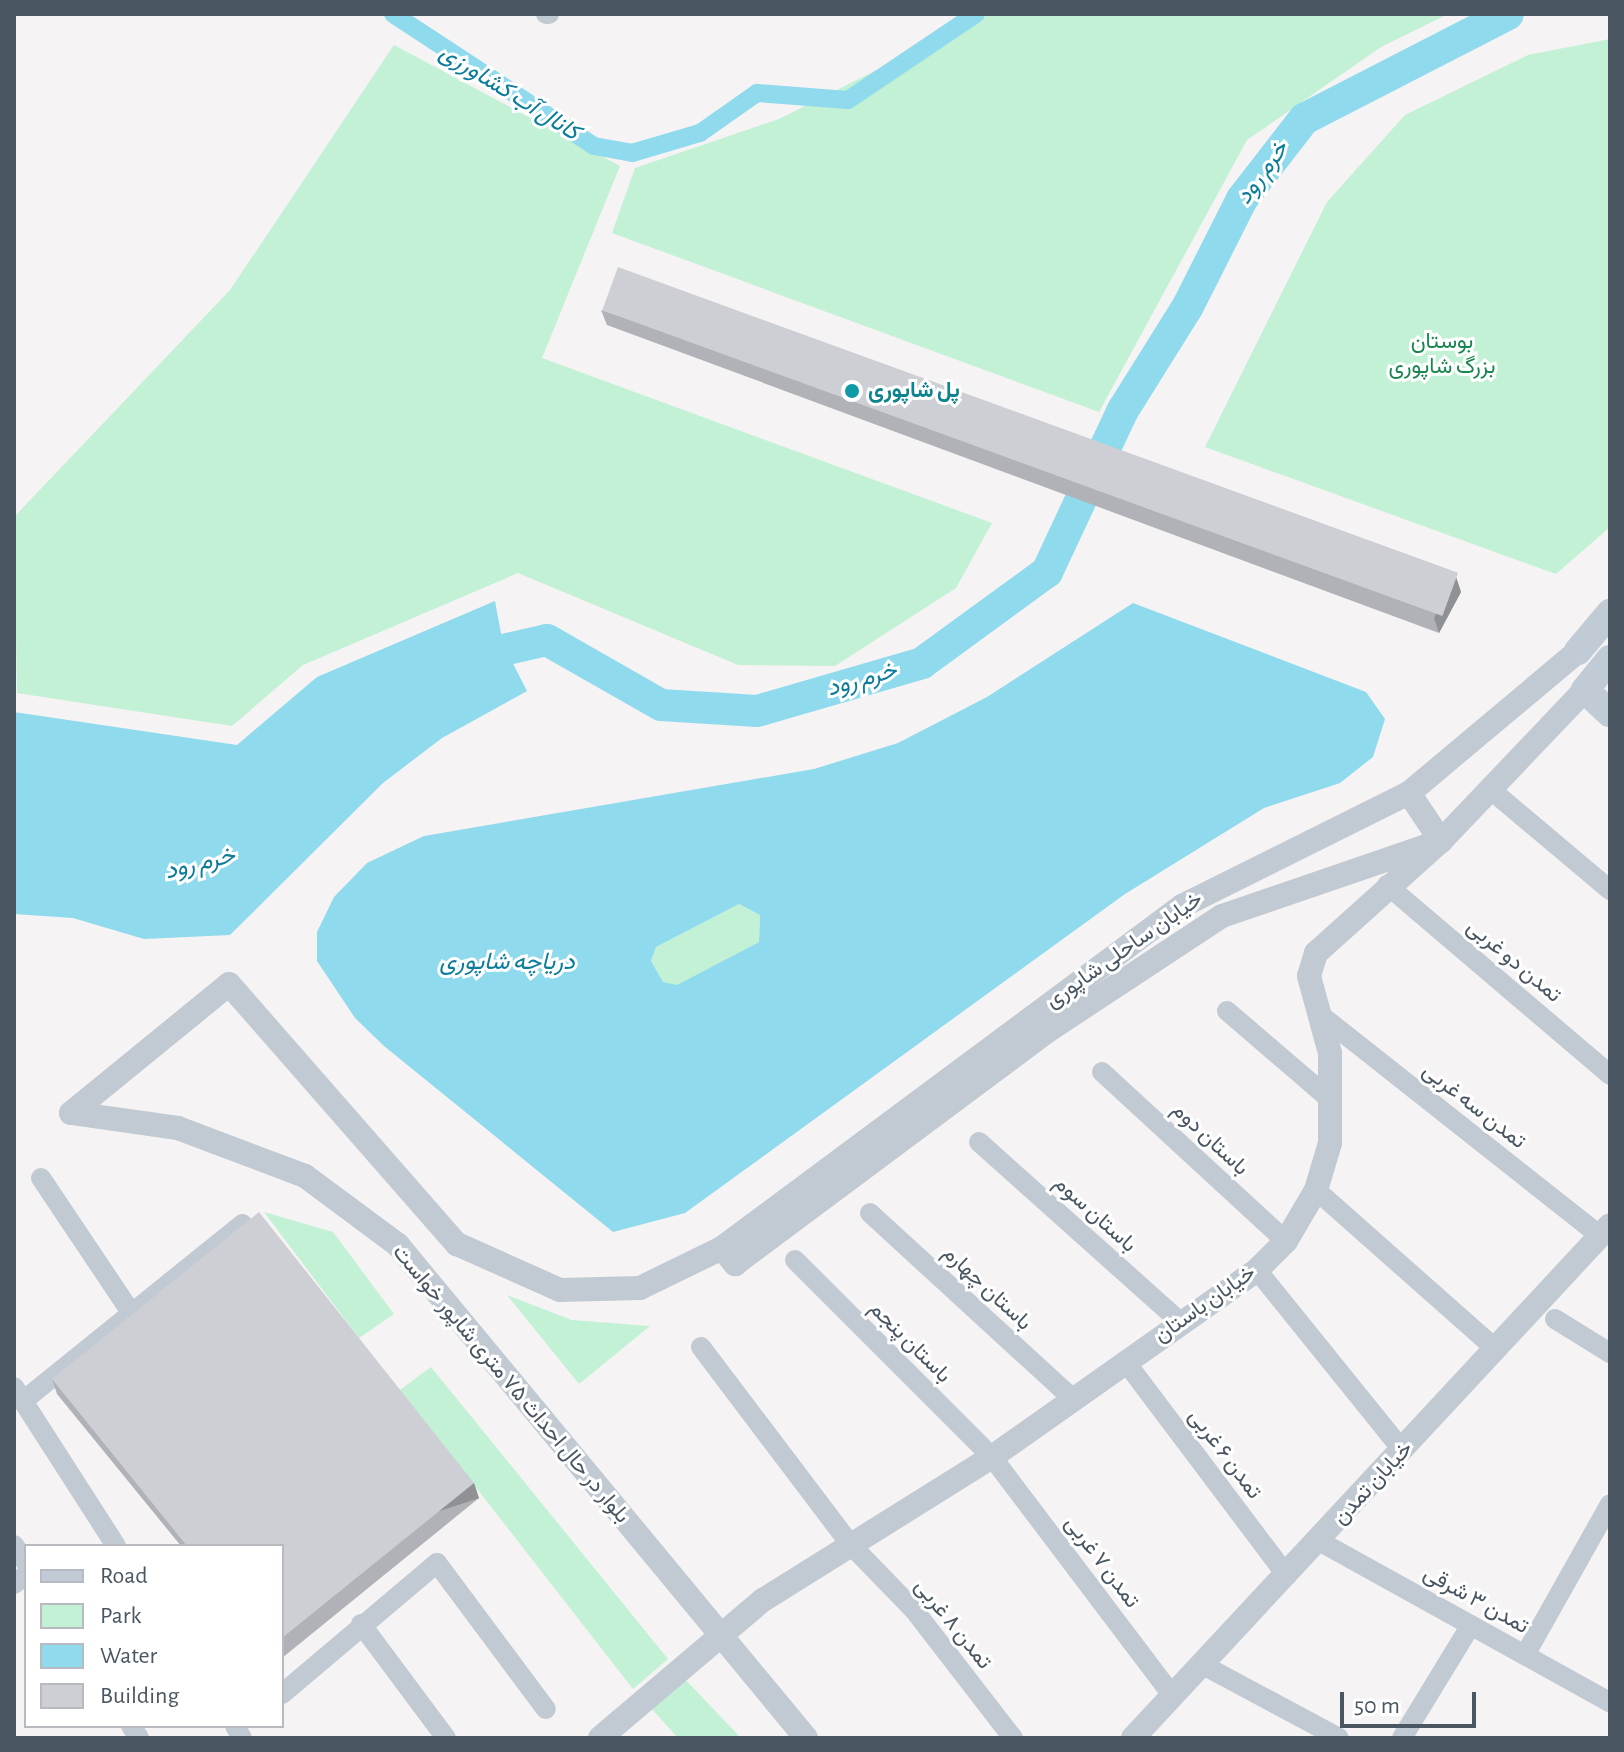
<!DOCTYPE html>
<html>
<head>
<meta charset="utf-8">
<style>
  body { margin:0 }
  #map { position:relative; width:1624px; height:1752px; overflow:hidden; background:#f5f3f3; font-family:"Alegreya Sans",Vazirmatn,sans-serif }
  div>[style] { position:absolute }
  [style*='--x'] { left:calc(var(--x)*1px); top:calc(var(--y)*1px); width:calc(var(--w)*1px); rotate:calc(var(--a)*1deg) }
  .green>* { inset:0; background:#c3f1d5 }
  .water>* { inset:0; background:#90daee }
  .canal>* { height:18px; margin:-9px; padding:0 9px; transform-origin:9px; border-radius:9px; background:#90daee }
  .river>* { height:32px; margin:-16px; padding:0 16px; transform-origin:16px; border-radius:16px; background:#90daee }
  .minor>* { height:20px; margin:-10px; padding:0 10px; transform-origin:10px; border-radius:10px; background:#c1cad2 }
  .tertiary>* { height:24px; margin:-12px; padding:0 12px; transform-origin:12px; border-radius:12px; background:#c1cad2 }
  .secondary>* { height:28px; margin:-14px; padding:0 14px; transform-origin:14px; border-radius:14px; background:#c1cbd6 }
  .wall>* { inset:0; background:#b0b2b7 }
  .shaded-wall>* { inset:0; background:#909195; transform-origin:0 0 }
  .building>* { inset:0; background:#cdcfd5; transform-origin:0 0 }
  .dots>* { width:22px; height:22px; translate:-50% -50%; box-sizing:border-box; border:4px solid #fff; border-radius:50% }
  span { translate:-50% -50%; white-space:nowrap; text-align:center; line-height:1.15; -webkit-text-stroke:6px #fff; paint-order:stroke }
  .park-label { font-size:22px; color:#17864f }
  .culture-label { font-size:22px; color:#0d838f; font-weight:700 }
  .left { translate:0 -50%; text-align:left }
  .street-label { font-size:22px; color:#4a5661 }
  .water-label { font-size:24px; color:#0c7c9b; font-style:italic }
  .frame { position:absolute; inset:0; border:16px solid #4a5661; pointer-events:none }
  .legend { position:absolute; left:24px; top:1544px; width:260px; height:184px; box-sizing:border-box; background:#fff; border:2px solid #b7bbc0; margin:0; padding:10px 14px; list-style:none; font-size:24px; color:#4a5661 }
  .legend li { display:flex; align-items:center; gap:16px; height:40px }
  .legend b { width:40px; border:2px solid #b7bbc0 }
  .scale { position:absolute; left:1340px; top:1692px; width:136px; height:36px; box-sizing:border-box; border:4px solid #4a5661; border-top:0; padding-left:10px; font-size:24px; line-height:28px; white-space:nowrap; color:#4a5661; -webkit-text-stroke:6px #fff; paint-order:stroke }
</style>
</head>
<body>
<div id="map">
  <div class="green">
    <div style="clip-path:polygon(988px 14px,1448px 14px,1381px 47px,1247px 140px,1099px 412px,612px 233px,635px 168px,779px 119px)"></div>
    <div style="clip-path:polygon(1610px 39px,1610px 527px,1556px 574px,1205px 447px,1327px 202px,1405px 115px,1528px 55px)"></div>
    <div style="clip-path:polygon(394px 45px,620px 166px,542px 358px,992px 523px,956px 588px,835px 666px,738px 665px,518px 573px,303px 665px,232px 726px,17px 693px,14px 517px,230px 290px)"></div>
    <div style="clip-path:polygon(739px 904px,760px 915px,759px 942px,676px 986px,663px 982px,651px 961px,656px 947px)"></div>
    <div style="clip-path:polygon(264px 1212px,333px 1232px,394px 1314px,359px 1338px)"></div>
    <div style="clip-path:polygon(507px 1295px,572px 1320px,650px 1326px,579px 1384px)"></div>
    <div style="clip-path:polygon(431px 1367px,668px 1659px,633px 1689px,400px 1390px)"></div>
    <div style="clip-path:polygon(683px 1677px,741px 1738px,678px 1738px,650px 1707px)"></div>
  </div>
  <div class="water">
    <div style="clip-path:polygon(495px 601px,503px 644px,527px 691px,442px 738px,383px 783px,230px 935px,144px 939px,73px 918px,14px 914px,14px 712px,237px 745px,317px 677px)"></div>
    <div style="clip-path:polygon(evenodd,1133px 603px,1366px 692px,1385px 719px,1373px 757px,1340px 783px,1264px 808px,1125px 894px,685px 1213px,613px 1232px,384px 1046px,355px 1018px,317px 961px,317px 932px,334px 897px,367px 863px,424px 836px,814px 769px,898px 743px,987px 697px,1133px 603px,739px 904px,760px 915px,759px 942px,677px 985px,663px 982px,651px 961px,656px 947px,739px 904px)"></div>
  </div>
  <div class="canal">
    <div style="--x:393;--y:14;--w:240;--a:33.3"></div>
    <div style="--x:594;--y:146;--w:39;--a:10"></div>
    <div style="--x:632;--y:153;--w:71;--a:-16.4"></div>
    <div style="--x:700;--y:133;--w:70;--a:-35.1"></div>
    <div style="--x:757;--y:93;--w:91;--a:4.4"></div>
    <div style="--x:848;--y:100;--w:154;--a:-33.9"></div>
  </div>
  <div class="river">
    <div style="--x:464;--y:659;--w:85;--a:-12.9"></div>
    <div style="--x:547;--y:640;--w:131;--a:29.7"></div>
    <div style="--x:661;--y:705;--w:96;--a:3.6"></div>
    <div style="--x:757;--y:711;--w:172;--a:-16.2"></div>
    <div style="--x:922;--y:663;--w:155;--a:-36.1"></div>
    <div style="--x:1047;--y:572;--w:179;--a:-64.9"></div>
    <div style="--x:1123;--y:410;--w:123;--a:-58"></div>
    <div style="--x:1188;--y:306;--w:120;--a:-63.2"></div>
    <div style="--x:1242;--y:199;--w:101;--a:-52.2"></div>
    <div style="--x:1304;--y:119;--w:229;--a:-27.2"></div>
  </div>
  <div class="minor">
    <div style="--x:546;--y:14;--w:3;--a:0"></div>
    <div style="--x:1490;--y:789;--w:157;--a:40.1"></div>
    <div style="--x:1387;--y:885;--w:293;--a:40.4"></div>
    <div style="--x:1227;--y:1011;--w:138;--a:40.6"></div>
    <div style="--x:1318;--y:1013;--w:360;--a:38.3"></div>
    <div style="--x:1102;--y:1072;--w:250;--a:42.6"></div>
    <div style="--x:979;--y:1142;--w:268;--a:41.8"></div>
    <div style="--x:41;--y:1178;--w:164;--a:56.2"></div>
    <div style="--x:1316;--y:1190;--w:240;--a:41.5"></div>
    <div style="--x:870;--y:1213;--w:274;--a:42.5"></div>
    <div style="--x:795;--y:1260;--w:279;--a:45"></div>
    <div style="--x:992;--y:1457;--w:300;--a:52.9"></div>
    <div style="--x:1257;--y:1270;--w:231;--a:51.1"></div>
    <div style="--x:1555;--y:1319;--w:65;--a:31.7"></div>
    <div style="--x:701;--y:1347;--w:247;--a:52.9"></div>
    <div style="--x:850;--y:1544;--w:92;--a:45.9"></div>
    <div style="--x:914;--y:1610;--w:162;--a:52.3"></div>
    <div style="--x:1125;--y:1361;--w:269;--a:53"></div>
    <div style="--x:14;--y:1387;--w:189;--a:57.3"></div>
    <div style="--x:23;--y:1401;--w:282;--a:-38.9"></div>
    <div style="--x:1319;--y:1541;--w:333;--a:29"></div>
    <div style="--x:14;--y:1545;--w:22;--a:56"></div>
    <div style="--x:14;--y:1584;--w:15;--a:-37"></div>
    <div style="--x:361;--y:1624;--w:142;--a:53.3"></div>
    <div style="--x:1525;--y:1655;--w:173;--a:-60.6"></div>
    <div style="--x:1203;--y:1665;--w:154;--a:28.2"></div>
    <div style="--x:282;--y:1694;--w:203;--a:-40.2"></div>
    <div style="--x:437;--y:1563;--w:182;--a:53.3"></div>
    <div style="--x:131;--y:1726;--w:14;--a:56"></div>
    <div style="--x:235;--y:1726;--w:14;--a:60"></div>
    <div style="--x:1402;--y:1738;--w:132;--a:-58.6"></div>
  </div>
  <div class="tertiary">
    <div style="--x:1409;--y:793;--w:58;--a:56.3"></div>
    <div style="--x:722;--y:1248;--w:21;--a:51"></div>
    <div style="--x:735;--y:1264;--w:392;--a:-36.7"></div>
    <div style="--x:1049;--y:1030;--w:207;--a:-33.4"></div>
    <div style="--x:1222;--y:916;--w:231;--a:-18.9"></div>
    <div style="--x:1441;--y:841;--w:209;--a:-46.4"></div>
    <div style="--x:600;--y:1738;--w:214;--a:-40.3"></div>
    <div style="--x:763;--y:1600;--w:270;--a:-32"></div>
    <div style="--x:992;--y:1457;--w:324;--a:-35.2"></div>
    <div style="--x:1257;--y:1270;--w:41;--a:-45"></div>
    <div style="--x:1286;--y:1241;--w:59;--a:-59.5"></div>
    <div style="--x:1316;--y:1190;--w:49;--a:-73.4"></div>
    <div style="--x:1330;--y:1143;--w:90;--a:-90"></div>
    <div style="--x:1330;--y:1053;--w:80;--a:-105.3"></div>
    <div style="--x:1309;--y:976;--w:24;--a:-73"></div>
    <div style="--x:1316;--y:953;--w:168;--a:-41.9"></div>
    <div style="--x:806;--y:1738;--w:640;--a:-129.61"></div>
    <div style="--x:398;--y:1245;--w:116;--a:-143.4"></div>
    <div style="--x:305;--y:1176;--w:136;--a:-159.3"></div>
    <div style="--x:178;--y:1128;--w:108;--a:-172"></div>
    <div style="--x:71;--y:1113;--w:204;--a:-39.2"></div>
    <div style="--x:229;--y:984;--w:346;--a:48.8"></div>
    <div style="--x:457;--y:1244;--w:113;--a:24.1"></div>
    <div style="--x:560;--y:1290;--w:80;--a:-1.4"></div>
    <div style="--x:640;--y:1288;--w:91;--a:-26"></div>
    <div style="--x:722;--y:1248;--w:573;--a:-36.63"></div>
    <div style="--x:1182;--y:906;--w:254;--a:-26.5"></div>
    <div style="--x:1409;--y:793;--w:221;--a:-40"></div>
    <div style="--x:1133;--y:1738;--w:700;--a:-47.08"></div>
  </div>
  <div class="secondary">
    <div style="--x:1578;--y:651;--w:50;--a:-49.9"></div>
    <div style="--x:1610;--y:659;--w:40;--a:129"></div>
    <div style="--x:1585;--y:690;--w:34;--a:43"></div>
  </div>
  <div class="wall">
    <div style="clip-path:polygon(601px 310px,1456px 577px,1461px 592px,1439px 633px,607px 325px)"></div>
    <div style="clip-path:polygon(52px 1379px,474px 1483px,479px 1498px,282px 1658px,282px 1546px,181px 1546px,57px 1394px)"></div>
  </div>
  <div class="shaded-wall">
    <div style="clip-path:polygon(1456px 577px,1461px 592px,1439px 633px,1434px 618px)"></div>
    <div style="left:474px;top:1483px;width:16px;height:247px;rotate:72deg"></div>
  </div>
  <div class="building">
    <div style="left:618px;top:267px;width:894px;height:46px;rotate:20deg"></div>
    <div style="clip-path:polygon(259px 1212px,474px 1483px,282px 1638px,282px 1546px,187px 1546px,52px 1379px)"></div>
  </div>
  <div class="dots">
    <div style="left:852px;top:391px;background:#0f9aa8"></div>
  </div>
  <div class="park-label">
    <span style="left:1442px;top:354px">بوستان<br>بزرگ شاپوری</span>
  </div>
  <div class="culture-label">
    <span class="left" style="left:868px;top:391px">پل شاپوری</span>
  </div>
  <div class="street-label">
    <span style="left:1124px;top:950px;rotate:-35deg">خیابان ساحلی شاپوری</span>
    <span style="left:1514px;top:961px;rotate:40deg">تمدن دو غربی</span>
    <span style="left:1474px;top:1106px;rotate:38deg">تمدن سه غربی</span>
    <span style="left:1210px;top:1139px;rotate:43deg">باستان دوم</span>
    <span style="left:1095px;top:1214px;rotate:42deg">باستان سوم</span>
    <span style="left:987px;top:1288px;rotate:43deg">باستان چهارم</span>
    <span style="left:1205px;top:1304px;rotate:-35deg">خیابان باستان</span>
    <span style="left:910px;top:1342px;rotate:45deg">باستان پنجم</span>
    <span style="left:511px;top:1384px;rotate:50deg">بلوار در حال احداث ۷۵ متری شاپور خواست</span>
    <span style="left:1225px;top:1454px;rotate:53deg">تمدن ۶ غربی</span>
    <span style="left:1373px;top:1483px;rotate:-47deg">خیابان تمدن</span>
    <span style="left:1102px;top:1562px;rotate:53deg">تمدن ۷ غربی</span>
    <span style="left:1476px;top:1600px;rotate:29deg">تمدن ۳ شرقی</span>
    <span style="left:953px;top:1624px;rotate:51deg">تمدن ۸ غربی</span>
  </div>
  <div class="water-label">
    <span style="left:509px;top:93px;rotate:32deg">کانال آب کشاورزی</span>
    <span style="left:1263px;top:173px;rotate:-54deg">خرم رود</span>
    <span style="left:862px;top:680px;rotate:-16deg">خرم رود</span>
    <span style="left:200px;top:864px;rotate:-14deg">خرم رود</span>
    <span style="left:507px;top:963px">دریاچه شاپوری</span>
  </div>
  <div class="frame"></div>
  <ul class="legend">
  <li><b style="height:10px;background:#c1cbd6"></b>Road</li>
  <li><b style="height:22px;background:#c3f1d5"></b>Park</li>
  <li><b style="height:22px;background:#90daee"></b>Water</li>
  <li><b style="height:22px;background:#cdcfd5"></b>Building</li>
  </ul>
  <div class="scale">50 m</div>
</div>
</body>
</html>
